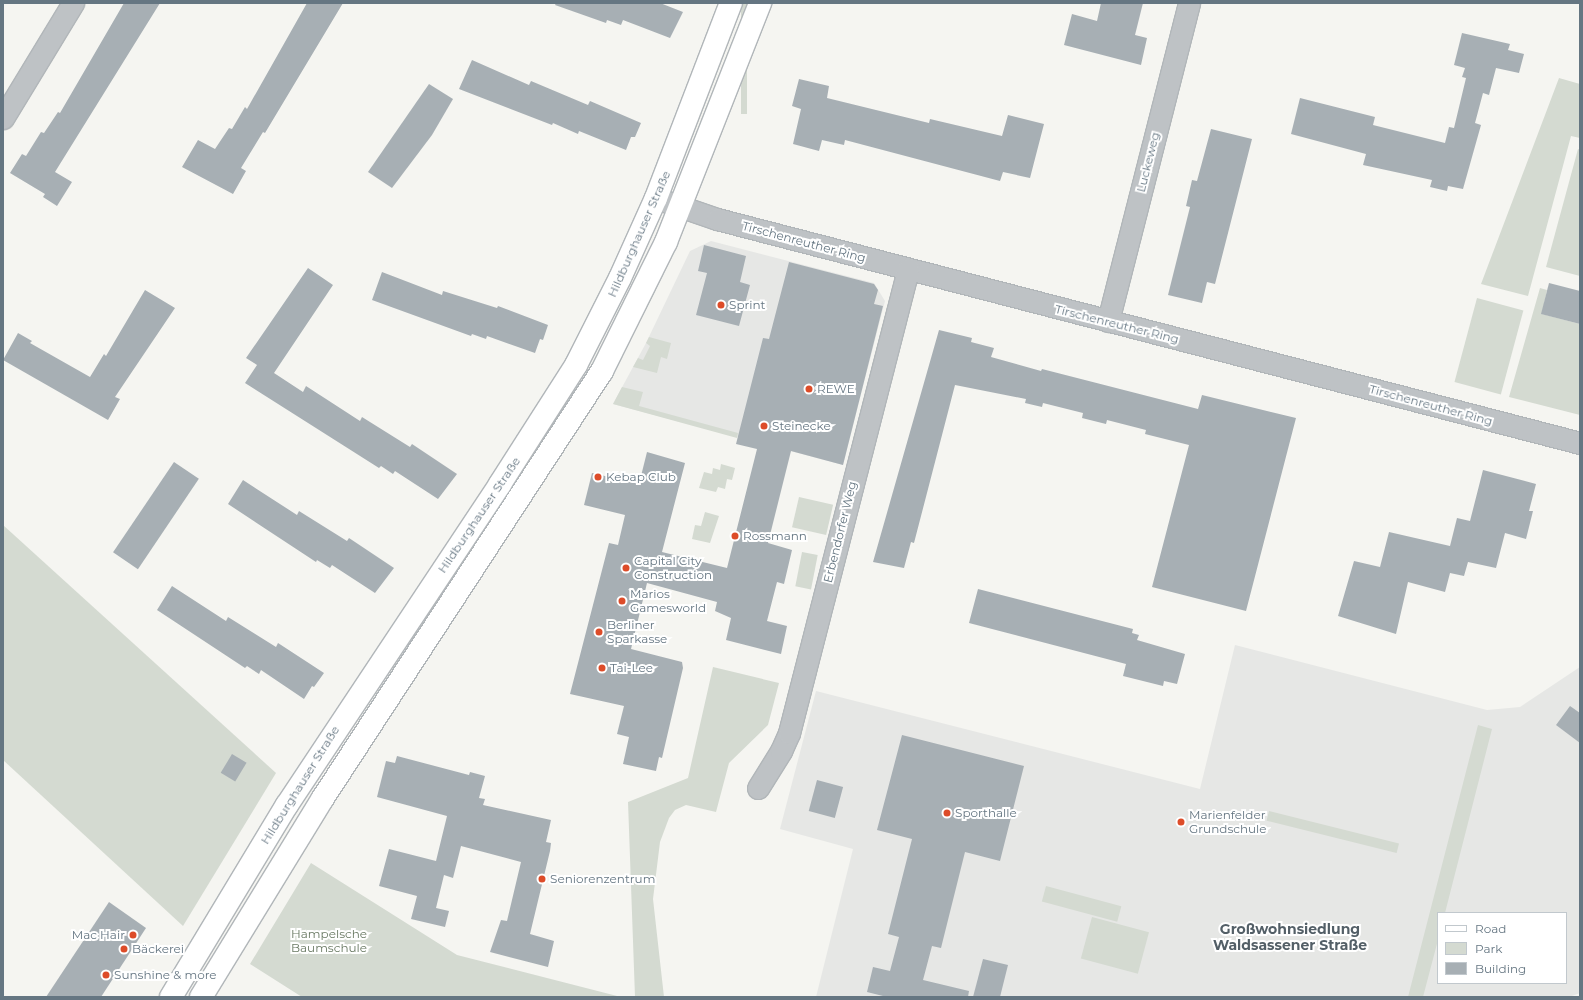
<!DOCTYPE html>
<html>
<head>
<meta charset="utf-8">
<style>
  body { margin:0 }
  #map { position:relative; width:1583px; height:1000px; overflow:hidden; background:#f5f5f1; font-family:Montserrat,sans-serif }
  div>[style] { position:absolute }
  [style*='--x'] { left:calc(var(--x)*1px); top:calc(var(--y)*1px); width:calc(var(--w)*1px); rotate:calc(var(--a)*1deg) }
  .built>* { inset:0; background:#e6e7e5 }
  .green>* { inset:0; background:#d4dad1; transform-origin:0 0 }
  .building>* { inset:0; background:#a7afb4; transform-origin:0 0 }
  .roads { filter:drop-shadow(1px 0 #b1b6b9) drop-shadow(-1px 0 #b1b6b9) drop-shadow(0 1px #b1b6b9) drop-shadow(0 -1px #b1b6b9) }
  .minor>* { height:21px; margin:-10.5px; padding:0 10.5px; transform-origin:10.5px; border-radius:10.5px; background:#bec2c5 }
  .major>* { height:22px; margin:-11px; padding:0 11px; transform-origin:11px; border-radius:11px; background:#fff }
  .dots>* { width:11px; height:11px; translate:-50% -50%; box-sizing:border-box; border:2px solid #fff; border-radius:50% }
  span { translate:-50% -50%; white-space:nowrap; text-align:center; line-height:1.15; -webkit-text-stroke:4px #fff; paint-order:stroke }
  .street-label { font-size:12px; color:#657682 }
  .poi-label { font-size:12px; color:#657682 }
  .left { translate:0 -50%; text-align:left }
  .right { translate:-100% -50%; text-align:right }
  .park-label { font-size:12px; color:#697963 }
  .quarter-label { font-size:14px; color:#535f67; font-weight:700 }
  .frame { position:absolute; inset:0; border:4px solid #657682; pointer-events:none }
  .legend { position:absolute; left:1437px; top:912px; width:130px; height:72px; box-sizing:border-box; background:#fff; border:1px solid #c1c8cd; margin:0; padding:5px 7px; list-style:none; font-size:12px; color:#657682 }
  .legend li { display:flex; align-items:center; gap:8px; height:20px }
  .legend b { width:20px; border:1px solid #c1c8cd }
</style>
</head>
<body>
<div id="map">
  <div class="built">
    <div style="clip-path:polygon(711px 241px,874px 283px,885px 301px,843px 465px,613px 404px,646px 343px,690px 251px)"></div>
    <div style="clip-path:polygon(evenodd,1235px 645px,1487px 710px,1520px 707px,1580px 667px,1580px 993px,1569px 997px,816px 997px,853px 849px,780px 829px,816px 691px,1200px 789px,1235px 645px,1438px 913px,1566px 913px,1566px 983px,1438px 983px,1438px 913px)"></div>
  </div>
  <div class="green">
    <div style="left:741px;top:3px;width:6px;height:111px"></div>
    <div style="clip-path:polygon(1559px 78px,1580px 84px,1580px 138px,1571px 136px,1528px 296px,1481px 284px)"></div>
    <div style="clip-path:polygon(1578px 149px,1580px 150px,1580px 276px,1546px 267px)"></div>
    <div style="clip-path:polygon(1540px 288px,1547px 290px,1542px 314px,1580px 324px,1580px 415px,1509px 397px)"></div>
    <div style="left:1477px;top:298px;width:48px;height:87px;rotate:15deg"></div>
    <div style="clip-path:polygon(649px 337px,671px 343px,667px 359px,661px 357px,657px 373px,633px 367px,638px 358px,643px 360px,650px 346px,646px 343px)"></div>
    <div style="clip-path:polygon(622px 387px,643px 392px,639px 406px,738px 433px,737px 438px,613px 404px)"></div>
    <div style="clip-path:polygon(721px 464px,735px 468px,732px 480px,727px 479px,725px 489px,718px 487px,716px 492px,699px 488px,704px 472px,712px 474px,713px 468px,720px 470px)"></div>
    <div style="left:799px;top:497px;width:35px;height:31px;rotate:13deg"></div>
    <div style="clip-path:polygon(705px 512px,719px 516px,710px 543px,692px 539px,695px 525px,701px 526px)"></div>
    <div style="clip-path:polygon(3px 525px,276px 773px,183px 926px,3px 760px)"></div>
    <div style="left:802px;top:552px;width:16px;height:35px;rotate:11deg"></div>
    <div style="clip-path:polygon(713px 667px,779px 683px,768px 725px,729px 763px,716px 812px,686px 805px,675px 810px,669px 818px,660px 842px,653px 899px,664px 997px,635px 997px,628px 802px,688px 778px)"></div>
    <div style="clip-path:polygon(1478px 725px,1492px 729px,1445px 913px,1438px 913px,1438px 940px,1423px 997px,1408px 997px)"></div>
    <div style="left:1269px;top:811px;width:134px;height:10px;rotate:14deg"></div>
    <div style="clip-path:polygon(311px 863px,457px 955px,621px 997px,302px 997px,250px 964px)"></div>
    <div style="left:1046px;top:886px;width:78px;height:16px;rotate:15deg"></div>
    <div style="left:1092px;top:917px;width:59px;height:43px;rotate:15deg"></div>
  </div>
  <div class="building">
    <div style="clip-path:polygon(124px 3px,160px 3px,55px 172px,72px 182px,57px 206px,43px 197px,45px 194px,10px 173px,22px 154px,26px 156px,41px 132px,44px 133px,58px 112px,60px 113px)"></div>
    <div style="clip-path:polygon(307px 3px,343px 3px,265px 133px,263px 132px,241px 168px,246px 171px,233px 194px,182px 167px,198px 140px,215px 149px,229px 128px,232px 129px,245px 107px,247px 109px)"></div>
    <div style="clip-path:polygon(556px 3px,660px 3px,683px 12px,670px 38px,623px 20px,621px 25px,607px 20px,606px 23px,555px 5px)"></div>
    <div style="clip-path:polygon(1101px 3px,1143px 3px,1135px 35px,1147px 38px,1141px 65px,1064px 45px,1072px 14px,1097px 21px)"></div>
    <div style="clip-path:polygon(1462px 33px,1510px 44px,1508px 50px,1524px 54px,1519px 73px,1496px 68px,1489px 95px,1483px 93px,1475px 123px,1481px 125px,1463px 189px,1448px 186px,1447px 191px,1430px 187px,1432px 180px,1363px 165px,1366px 154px,1291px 134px,1300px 98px,1375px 117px,1373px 125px,1445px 143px,1449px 127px,1454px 128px,1466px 78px,1462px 77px,1465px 68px,1454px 65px)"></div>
    <div style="clip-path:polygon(472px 60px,529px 85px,531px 81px,588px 105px,590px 101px,641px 123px,635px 137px,631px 137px,626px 150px,579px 131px,578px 134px,553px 123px,552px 125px,459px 89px)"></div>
    <div style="clip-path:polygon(799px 79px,829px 86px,827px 98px,929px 123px,930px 119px,1002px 136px,1008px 115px,1044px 124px,1030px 178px,1003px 172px,1000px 181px,845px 140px,844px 145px,822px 140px,819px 151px,793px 144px,801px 109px,792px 106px)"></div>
    <div style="clip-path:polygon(429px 84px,453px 99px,432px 135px,392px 188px,368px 172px)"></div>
    <div style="clip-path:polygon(1211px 129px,1252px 139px,1215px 284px,1207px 282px,1202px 303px,1168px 295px,1190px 207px,1186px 206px,1192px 180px,1197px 181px)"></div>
    <div style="clip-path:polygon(704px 245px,746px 256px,740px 282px,750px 285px,739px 326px,696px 315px,707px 273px,698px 271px)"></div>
    <div style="clip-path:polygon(789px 262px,874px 284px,878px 290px,874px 304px,883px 306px,843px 465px,791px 451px,768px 543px,792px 550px,784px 584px,777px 582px,767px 621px,787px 626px,781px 654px,726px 640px,731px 618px,715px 611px,717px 602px,647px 583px,631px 649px,682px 662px,683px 668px,662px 758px,659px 757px,656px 771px,623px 764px,629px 737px,617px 734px,624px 706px,570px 694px,609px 543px,618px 545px,625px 515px,584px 505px,592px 473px,639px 484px,647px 452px,685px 463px,662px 552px,727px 568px,757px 449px,736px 444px,763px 338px,769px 339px)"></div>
    <div style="clip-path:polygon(308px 268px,333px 285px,274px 373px,303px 392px,306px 386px,360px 421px,362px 417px,410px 447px,412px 444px,457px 474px,438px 499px,395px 471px,393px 474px,381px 466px,379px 468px,245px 383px,257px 365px,246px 358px)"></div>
    <div style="clip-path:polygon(382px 272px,442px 295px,443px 291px,497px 308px,498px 306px,548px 325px,543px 340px,540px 339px,535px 353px,487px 336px,486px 339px,472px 334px,471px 336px,372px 300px)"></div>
    <div style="clip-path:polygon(1549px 283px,1580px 291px,1580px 324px,1541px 314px)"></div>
    <div style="clip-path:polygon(145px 290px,175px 308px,115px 397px,120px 399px,108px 420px,3px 360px,18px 333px,32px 341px,30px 343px,90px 377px,104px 354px,106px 356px)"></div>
    <div style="clip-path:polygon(939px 330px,972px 338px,971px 342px,994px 348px,991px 357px,1041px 371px,1042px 369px,1198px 409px,1202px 395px,1296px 418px,1246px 611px,1152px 587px,1189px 445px,1145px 434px,1146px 430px,1107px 420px,1106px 424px,1082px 418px,1083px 413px,1043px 403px,1042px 407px,1025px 403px,1026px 399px,955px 385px,914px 543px,911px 542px,904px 568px,873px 562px)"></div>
    <div style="left:174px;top:462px;width:30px;height:109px;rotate:34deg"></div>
    <div style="clip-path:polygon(1483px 470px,1536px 484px,1529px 511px,1533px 511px,1526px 539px,1505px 533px,1496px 568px,1468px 562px,1464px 576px,1450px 573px,1445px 592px,1408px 582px,1396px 634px,1338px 616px,1354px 561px,1380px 567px,1389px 532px,1450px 546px,1457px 518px,1470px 521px)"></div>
    <div style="clip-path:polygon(243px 480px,297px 515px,299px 511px,347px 541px,349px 538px,394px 568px,375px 593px,332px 565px,330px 568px,317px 560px,316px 562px,228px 504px)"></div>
    <div style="clip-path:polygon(172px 586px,226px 621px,228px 617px,276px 647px,278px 643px,324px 673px,314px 687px,312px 686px,304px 699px,261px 670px,259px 674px,247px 666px,245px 668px,157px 610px)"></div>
    <div style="clip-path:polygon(978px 589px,1133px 629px,1132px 633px,1139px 635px,1137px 640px,1185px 654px,1177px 684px,1164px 681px,1163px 686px,1123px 676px,1126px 664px,969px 623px)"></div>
    <div style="clip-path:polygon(1570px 706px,1580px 713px,1580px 743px,1556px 725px)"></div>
    <div style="clip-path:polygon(902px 735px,1024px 766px,1000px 861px,965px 852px,941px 948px,932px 946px,923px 980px,969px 991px,968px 997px,887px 997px,867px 992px,873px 967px,890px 971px,899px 937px,888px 934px,912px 839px,877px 830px)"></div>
    <div style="left:232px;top:754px;width:17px;height:22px;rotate:31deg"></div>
    <div style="clip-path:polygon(397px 756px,469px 775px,470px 772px,485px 776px,479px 798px,485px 799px,483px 805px,551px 820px,546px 842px,551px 843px,550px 851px,530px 934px,554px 941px,548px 967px,490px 952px,501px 920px,507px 921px,521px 862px,461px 846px,453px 878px,444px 875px,436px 908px,449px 911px,445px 927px,411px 919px,417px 896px,379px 886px,389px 849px,436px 861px,447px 816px,377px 797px,386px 761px,395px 763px)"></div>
    <div style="left:817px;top:780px;width:27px;height:32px;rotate:15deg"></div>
    <div style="clip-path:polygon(109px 902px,146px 928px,101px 997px,46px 997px)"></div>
    <div style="clip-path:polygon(983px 959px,1008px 965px,1000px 997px,973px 997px)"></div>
  </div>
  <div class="roads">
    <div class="minor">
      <div style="--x:3;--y:118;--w:135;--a:-58.7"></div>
      <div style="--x:656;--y:198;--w:65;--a:19"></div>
      <div style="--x:717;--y:219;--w:892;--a:14.55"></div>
      <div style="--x:1108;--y:321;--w:328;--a:-75.7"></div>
      <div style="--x:758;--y:788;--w:44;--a:-58.1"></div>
      <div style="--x:781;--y:751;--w:20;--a:-66"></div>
      <div style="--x:789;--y:733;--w:479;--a:-75.6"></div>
    </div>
    <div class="major">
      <div style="--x:171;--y:997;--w:224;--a:-58.9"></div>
      <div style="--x:287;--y:805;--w:385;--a:-56.4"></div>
      <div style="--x:500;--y:484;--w:141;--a:-57.4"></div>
      <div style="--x:576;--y:365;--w:97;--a:-63.2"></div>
      <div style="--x:620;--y:278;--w:88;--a:-65.8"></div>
      <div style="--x:656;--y:198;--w:209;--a:-69"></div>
      <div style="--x:201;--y:997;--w:233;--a:-58.5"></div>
      <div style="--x:323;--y:798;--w:510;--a:-56.84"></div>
      <div style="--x:602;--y:371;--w:144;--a:-63.6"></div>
      <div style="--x:666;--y:242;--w:257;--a:-68.5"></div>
    </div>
  </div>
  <div class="dots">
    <div style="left:721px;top:305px;background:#dd4c29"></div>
    <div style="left:809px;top:389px;background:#dd4c29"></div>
    <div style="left:764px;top:426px;background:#dd4c29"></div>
    <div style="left:598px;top:477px;background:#dd4c29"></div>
    <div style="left:735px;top:536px;background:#dd4c29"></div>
    <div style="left:626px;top:568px;background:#dd4c29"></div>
    <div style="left:622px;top:601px;background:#dd4c29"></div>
    <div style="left:599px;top:632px;background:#dd4c29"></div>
    <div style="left:602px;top:668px;background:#dd4c29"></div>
    <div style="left:947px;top:813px;background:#dd4c29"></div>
    <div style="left:1181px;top:822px;background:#dd4c29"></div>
    <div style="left:542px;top:879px;background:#dd4c29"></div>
    <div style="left:133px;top:935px;background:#dd4c29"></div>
    <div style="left:124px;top:949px;background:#dd4c29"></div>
    <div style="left:106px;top:975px;background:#dd4c29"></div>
  </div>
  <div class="street-label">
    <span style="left:1148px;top:162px;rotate:-76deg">Luckeweg</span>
    <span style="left:639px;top:234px;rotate:-66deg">Hildburghauser Straße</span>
    <span style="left:804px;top:242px;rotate:15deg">Tirschenreuther Ring</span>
    <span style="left:1117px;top:324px;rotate:14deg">Tirschenreuther Ring</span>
    <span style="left:1431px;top:405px;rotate:15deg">Tirschenreuther Ring</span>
    <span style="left:479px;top:515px;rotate:-56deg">Hildburghauser Straße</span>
    <span style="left:840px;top:532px;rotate:-76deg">Erbendorfer Weg</span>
    <span style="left:300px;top:785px;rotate:-58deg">Hildburghauser Straße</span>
  </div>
  <div class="poi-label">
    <span class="left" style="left:729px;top:305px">Sprint</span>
    <span class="left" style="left:817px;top:389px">REWE</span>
    <span class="left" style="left:772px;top:426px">Steinecke</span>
    <span class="left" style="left:606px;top:477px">Kebap Club</span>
    <span class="left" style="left:743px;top:536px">Rossmann</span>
    <span class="left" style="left:634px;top:568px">Capital City<br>Construction</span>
    <span class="left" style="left:630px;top:601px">Marios<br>Gamesworld</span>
    <span class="left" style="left:607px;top:632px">Berliner<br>Sparkasse</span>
    <span class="left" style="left:610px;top:668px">Tai-Lee</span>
    <span class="left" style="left:955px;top:813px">Sporthalle</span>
    <span class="left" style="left:1189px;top:822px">Marienfelder<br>Grundschule</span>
    <span class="left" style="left:550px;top:879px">Seniorenzentrum</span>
    <span class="right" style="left:125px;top:935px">Mac Hair</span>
    <span class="left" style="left:132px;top:949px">Bäckerei</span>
    <span class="left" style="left:114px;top:975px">Sunshine &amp; more</span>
  </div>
  <div class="park-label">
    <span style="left:329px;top:941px">Hampelsche<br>Baumschule</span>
  </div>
  <div class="quarter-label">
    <span style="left:1290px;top:937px">Großwohnsiedlung<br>Waldsassener Straße</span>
  </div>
  <div class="frame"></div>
  <ul class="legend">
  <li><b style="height:5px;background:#fff"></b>Road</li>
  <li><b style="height:11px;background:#d4dad1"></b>Park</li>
  <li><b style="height:11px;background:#a7afb4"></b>Building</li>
  </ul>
</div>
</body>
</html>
